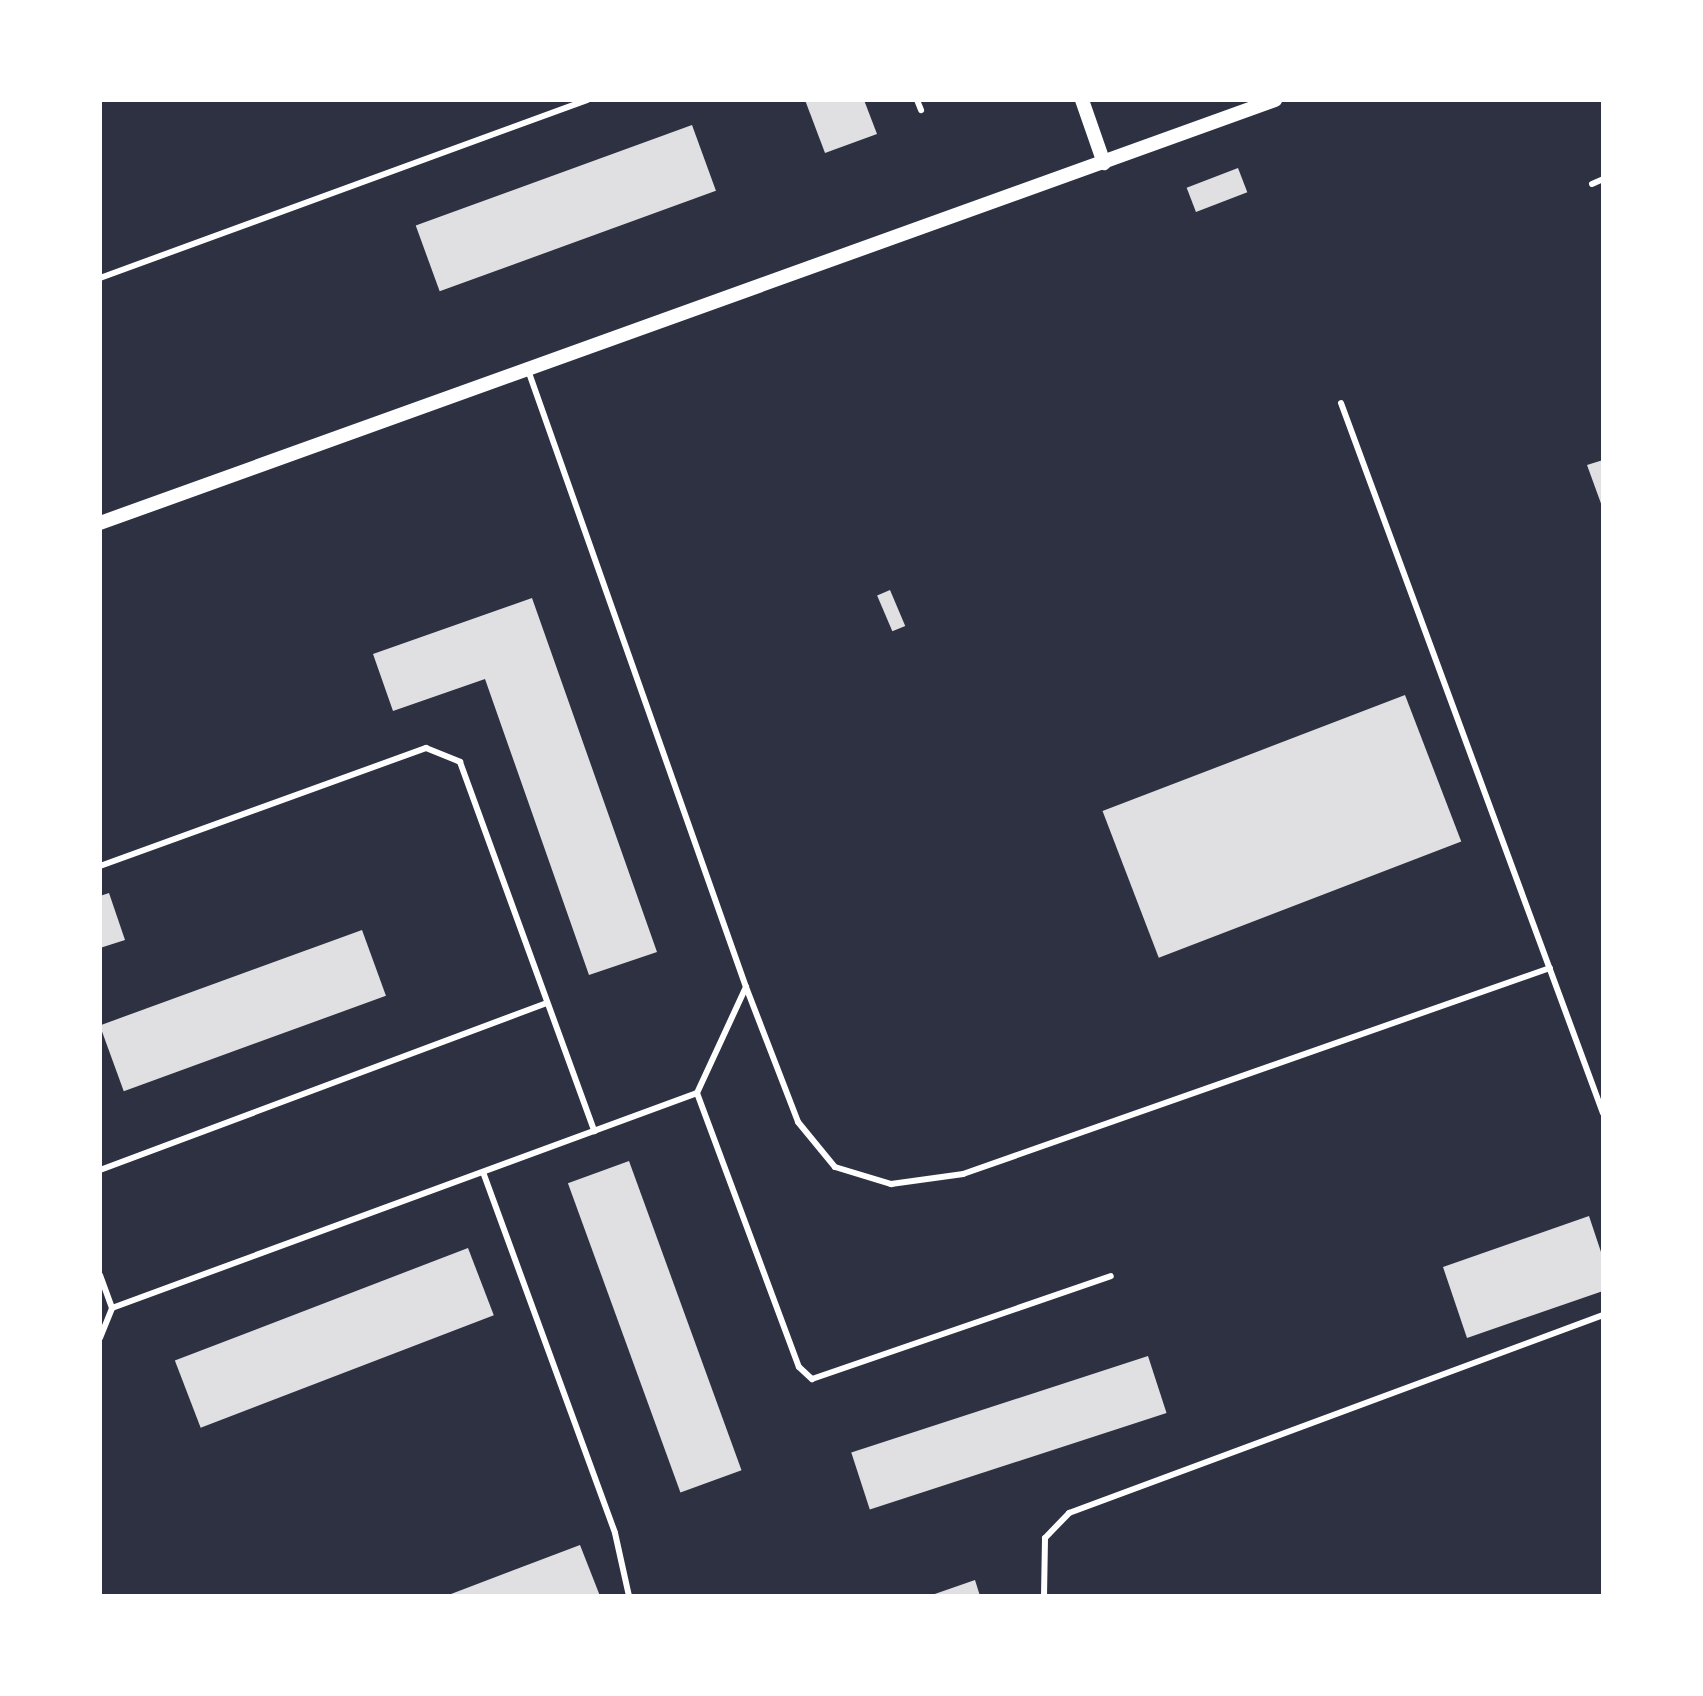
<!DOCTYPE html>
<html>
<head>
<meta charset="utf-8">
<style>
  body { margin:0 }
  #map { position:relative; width:1703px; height:1696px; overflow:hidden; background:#2d3142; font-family:"IBM Plex Serif",serif }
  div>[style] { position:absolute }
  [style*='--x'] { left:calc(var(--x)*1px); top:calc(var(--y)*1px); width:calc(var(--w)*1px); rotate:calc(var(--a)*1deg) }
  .building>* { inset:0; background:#e0e0e3; transform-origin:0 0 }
  .service>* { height:6px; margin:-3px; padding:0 3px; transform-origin:3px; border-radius:3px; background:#fff }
  .tertiary>* { height:14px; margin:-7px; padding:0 7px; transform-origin:7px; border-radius:7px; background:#fff }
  span { translate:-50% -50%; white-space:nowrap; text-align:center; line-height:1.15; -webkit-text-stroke:8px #fff; paint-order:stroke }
  .frame { position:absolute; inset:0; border:102px solid #fff; pointer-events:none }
</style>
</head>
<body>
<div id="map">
  <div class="building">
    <div style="clip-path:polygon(805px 100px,864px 100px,877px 134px,825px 153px)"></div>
    <div style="left:692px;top:125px;width:70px;height:294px;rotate:70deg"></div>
    <div style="left:1238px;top:168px;width:26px;height:55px;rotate:69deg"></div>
    <div style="clip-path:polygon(1603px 460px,1603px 509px,1587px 465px)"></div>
    <div style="left:890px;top:590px;width:39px;height:14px;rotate:67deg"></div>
    <div style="clip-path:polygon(532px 598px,657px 952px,589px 975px,485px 679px,393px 711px,373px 654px)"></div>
    <div style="left:1405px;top:695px;width:157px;height:324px;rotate:69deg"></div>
    <div style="clip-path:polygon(109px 893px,125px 940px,100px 948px,100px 896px)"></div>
    <div style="left:362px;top:930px;width:70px;height:279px;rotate:70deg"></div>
    <div style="left:629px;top:1161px;width:329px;height:65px;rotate:70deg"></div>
    <div style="clip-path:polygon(1589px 1216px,1603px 1258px,1603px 1291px,1467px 1338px,1443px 1267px)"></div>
    <div style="left:468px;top:1248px;width:72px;height:314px;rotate:69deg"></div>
    <div style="left:1148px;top:1356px;width:60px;height:312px;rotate:72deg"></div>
    <div style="clip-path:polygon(580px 1545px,600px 1596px,452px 1596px,451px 1594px)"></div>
    <div style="clip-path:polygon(975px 1580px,980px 1596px,929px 1596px)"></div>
  </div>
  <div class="service">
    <div style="--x:917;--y:100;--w:11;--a:68"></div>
    <div style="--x:1592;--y:184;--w:12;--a:-24"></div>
    <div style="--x:100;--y:278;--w:519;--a:-20.08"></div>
    <div style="--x:528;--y:370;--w:654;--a:70.54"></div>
    <div style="--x:746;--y:987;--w:145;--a:68.9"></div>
    <div style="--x:798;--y:1122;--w:58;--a:50.6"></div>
    <div style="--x:835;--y:1167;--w:59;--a:16.9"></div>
    <div style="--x:891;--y:1184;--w:73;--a:-7.9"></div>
    <div style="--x:963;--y:1174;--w:622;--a:-19.34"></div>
    <div style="--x:1341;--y:403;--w:757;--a:69.75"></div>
    <div style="--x:100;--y:866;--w:347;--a:-19.9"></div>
    <div style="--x:426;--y:748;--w:37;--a:22"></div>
    <div style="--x:460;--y:762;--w:393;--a:70"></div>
    <div style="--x:697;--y:1093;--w:292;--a:69.6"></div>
    <div style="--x:799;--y:1367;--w:18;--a:43"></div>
    <div style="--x:812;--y:1379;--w:316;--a:-19"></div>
    <div style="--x:100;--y:1170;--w:477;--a:-20.5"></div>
    <div style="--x:483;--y:1172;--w:384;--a:69.9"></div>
    <div style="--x:615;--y:1533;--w:65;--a:77.5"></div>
    <div style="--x:100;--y:1275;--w:35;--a:70"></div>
    <div style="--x:112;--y:1308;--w:623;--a:-20.18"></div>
    <div style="--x:697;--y:1093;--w:117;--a:-65.2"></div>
    <div style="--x:100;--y:1338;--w:32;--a:-68"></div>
    <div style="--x:1044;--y:1596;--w:58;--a:-89"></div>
    <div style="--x:1045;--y:1538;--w:35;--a:-46"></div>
    <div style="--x:1069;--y:1513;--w:570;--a:-20.34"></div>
  </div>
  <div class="tertiary">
    <div style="--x:1082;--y:100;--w:67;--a:70.8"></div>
    <div style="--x:100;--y:523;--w:1249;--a:-19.8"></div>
  </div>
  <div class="frame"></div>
</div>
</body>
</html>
